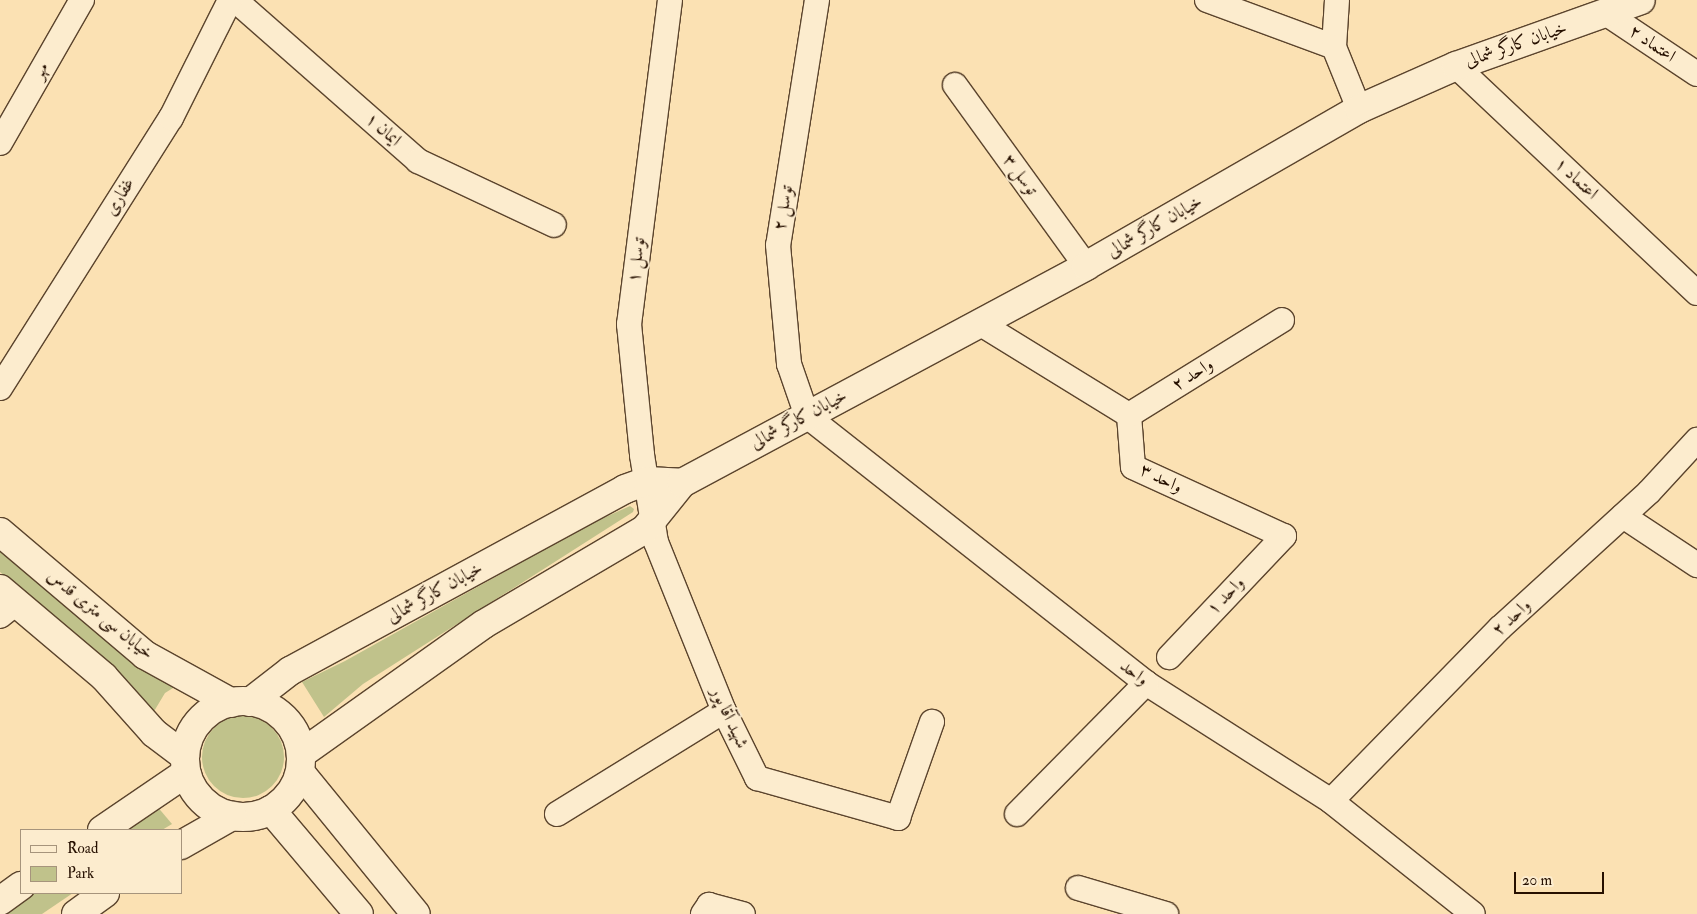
<!DOCTYPE html>
<html>
<head>
<meta charset="utf-8">
<style>
  body { margin:0 }
  #map { position:relative; width:1697px; height:914px; overflow:hidden; background:#fbe1b3; font-family:"IM FELL Double Pica",Amiri,serif }
  div>[style] { position:absolute }
  [style*='--x'] { left:calc(var(--x)*1px); top:calc(var(--y)*1px); width:calc(var(--w)*1px); rotate:calc(var(--a)*1deg) }
  .green>* { inset:0; background:#c0c28b }
  .round { border-radius:50% }
  .roads { filter:drop-shadow(1px 0 #5b442d) drop-shadow(-1px 0 #5b442d) drop-shadow(0 1px #5b442d) drop-shadow(0 -1px #5b442d) }
  .street>* { height:24px; margin:-12px; padding:0 12px; transform-origin:12px; border-radius:12px; background:#fcecce }
  .secondary>* { height:28px; margin:-14px; padding:0 14px; transform-origin:14px; border-radius:14px; background:#fcecce }
  .secondary>.ring { margin:-14px; padding:0; box-sizing:content-box; background:none; border:28px solid #fcecce; border-radius:50% }
  span { translate:-50% -50%; white-space:nowrap; text-align:center; line-height:1.15; -webkit-text-stroke:4px #fcecce; paint-order:stroke }
  .street-label { font-size:18px; color:#261000 }
  .legend { position:absolute; left:20px; top:829px; width:162px; height:65px; box-sizing:border-box; background:#fcecce; border:1px solid #a6947c; margin:0; padding:6px 9px; list-style:none; font-size:15px; color:#261000 }
  .legend li { display:flex; align-items:center; gap:10px; height:25px }
  .legend b { width:25px; border:1px solid #a6947c }
  .scale { position:absolute; left:1514px; top:872px; width:90px; height:22px; box-sizing:border-box; border:2px solid #261000; border-top:0; padding-left:6px; font-size:15px; line-height:18px; white-space:nowrap; color:#261000; -webkit-text-stroke:4px #fcecce; paint-order:stroke }
</style>
</head>
<body>
<div id="map">
  <div class="green">
    <div style="clip-path:polygon(630px 506px,634px 509px,633px 512px,363px 684px,324px 717px,302px 682px,345px 661px,590px 524px)"></div>
    <div style="clip-path:polygon(0 547px,181px 683px,165px 693px,153px 713px,128px 681px,0 572px)"></div>
    <div class="round" style="left:202px;top:716px;width:82px;height:82px"></div>
    <div style="clip-path:polygon(156px 805px,172px 824px,162px 830px,119px 830px)"></div>
    <div style="clip-path:polygon(31px 893px,73px 893px,42px 914px,0 914px)"></div>
  </div>
  <div class="roads">
    <div class="street">
      <div style="--x:235;--y:0;--w:244;--a:41.3"></div>
      <div style="--x:418;--y:161;--w:150;--a:25.2"></div>
      <div style="--x:670;--y:0;--w:327;--a:97.2"></div>
      <div style="--x:629;--y:324;--w:132;--a:84.3"></div>
      <div style="--x:642;--y:455;--w:88;--a:80.9"></div>
      <div style="--x:656;--y:542;--w:182;--a:68.1"></div>
      <div style="--x:724;--y:711;--w:75;--a:63.8"></div>
      <div style="--x:757;--y:778;--w:147;--a:15.8"></div>
      <div style="--x:898;--y:818;--w:102;--a:-70.5"></div>
      <div style="--x:817;--y:0;--w:248;--a:99"></div>
      <div style="--x:778;--y:245;--w:120;--a:84.7"></div>
      <div style="--x:789;--y:364;--w:55;--a:70.9"></div>
      <div style="--x:807;--y:416;--w:432;--a:38.2"></div>
      <div style="--x:1146;--y:683;--w:219;--a:32.5"></div>
      <div style="--x:1331;--y:801;--w:181;--a:38.5"></div>
      <div style="--x:1207;--y:0;--w:135;--a:20.3"></div>
      <div style="--x:1337;--y:0;--w:47;--a:93.7"></div>
      <div style="--x:1334;--y:47;--w:67;--a:68"></div>
      <div style="--x:1607;--y:14;--w:108;--a:33.7"></div>
      <div style="--x:1456;--y:66;--w:331;--a:43.3"></div>
      <div style="--x:955;--y:85;--w:223;--a:54.1"></div>
      <div style="--x:0;--y:143;--w:165;--a:-60.2"></div>
      <div style="--x:981;--y:324;--w:174;--a:31.6"></div>
      <div style="--x:1129;--y:415;--w:52;--a:85.6"></div>
      <div style="--x:1133;--y:467;--w:166;--a:24.6"></div>
      <div style="--x:1284;--y:536;--w:167;--a:133.5"></div>
      <div style="--x:0;--y:388;--w:320;--a:-57.7"></div>
      <div style="--x:171;--y:118;--w:132;--a:-63.4"></div>
      <div style="--x:1129;--y:415;--w:180;--a:-31.8"></div>
      <div style="--x:1623;--y:516;--w:89;--a:33.5"></div>
      <div style="--x:0;--y:616;--w:22;--a:-39"></div>
      <div style="--x:1331;--y:801;--w:242;--a:-45.7"></div>
      <div style="--x:1500;--y:628;--w:202;--a:-42.4"></div>
      <div style="--x:1649;--y:492;--w:71;--a:-47.3"></div>
      <div style="--x:557;--y:814;--w:196;--a:-31.7"></div>
      <div style="--x:1017;--y:814;--w:184;--a:-45.4"></div>
      <div style="--x:1078;--y:888;--w:92;--a:16.5"></div>
      <div style="--x:703;--y:914;--w:11;--a:-56"></div>
      <div style="--x:709;--y:905;--w:35;--a:15"></div>
    </div>
    <div class="secondary">
      <div style="--x:0;--y:532;--w:190;--a:40.3"></div>
      <div style="--x:145;--y:655;--w:99;--a:28.9"></div>
      <div style="--x:0;--y:589;--w:136;--a:40.2"></div>
      <div style="--x:104;--y:677;--w:75;--a:48.2"></div>
      <div style="--x:154;--y:733;--w:39;--a:37"></div>
      <div class="ring" style="left:185px;top:701px;width:88px;height:88px"></div>
      <div style="--x:250;--y:702;--w:51;--a:-37.8"></div>
      <div style="--x:290;--y:671;--w:381;--a:-28.5"></div>
      <div style="--x:625;--y:489;--w:23;--a:-20"></div>
      <div style="--x:647;--y:481;--w:35;--a:3"></div>
      <div style="--x:301;--y:754;--w:224;--a:-35.4"></div>
      <div style="--x:484;--y:624;--w:187;--a:-30.5"></div>
      <div style="--x:645;--y:529;--w:59;--a:-51.2"></div>
      <div style="--x:682;--y:483;--w:459;--a:-28.2"></div>
      <div style="--x:1086;--y:266;--w:315;--a:-29.9"></div>
      <div style="--x:1359;--y:109;--w:106;--a:-23.9"></div>
      <div style="--x:1456;--y:66;--w:196;--a:-19.6"></div>
      <div style="--x:300;--y:772;--w:183;--a:50.8"></div>
      <div style="--x:271;--y:810;--w:136;--a:49.8"></div>
      <div style="--x:102;--y:830;--w:102;--a:-34.2"></div>
      <div style="--x:181;--y:845;--w:59;--a:-29.6"></div>
      <div style="--x:0;--y:901;--w:26;--a:-36"></div>
      <div style="--x:76;--y:914;--w:36;--a:-36"></div>
    </div>
  </div>
  <div class="street-label">
    <span style="left:1652px;top:44px;rotate:34deg">اعتماد ۲</span>
    <span style="left:1516px;top:45px;rotate:-19deg">خیابان کارگر شمالی</span>
    <span style="left:41px;top:71px;rotate:-60deg">مهر</span>
    <span style="left:383px;top:130px;rotate:41deg">ایمان ۱</span>
    <span style="left:1020px;top:175px;rotate:54deg">توسل ۳</span>
    <span style="left:1576px;top:179px;rotate:43deg">اعتماد ۱</span>
    <span style="left:120px;top:197px;rotate:-58deg">غفاری</span>
    <span style="left:784px;top:208px;rotate:-81deg">توسل ۲</span>
    <span style="left:1155px;top:227px;rotate:-30deg">خیابان کارگر شمالی</span>
    <span style="left:637px;top:260px;rotate:-83deg">توسل ۱</span>
    <span style="left:1193px;top:375px;rotate:-32deg">واحد ۲</span>
    <span style="left:799px;top:420px;rotate:-28deg">خیابان کارگر شمالی</span>
    <span style="left:1161px;top:479px;rotate:26deg">واحد ۳</span>
    <span style="left:435px;top:593px;rotate:-29deg">خیابان کارگر شمالی</span>
    <span style="left:1226px;top:596px;rotate:-46deg">واحد ۱</span>
    <span style="left:100px;top:615px;rotate:39deg">خیابان سی متری قدس</span>
    <span style="left:1512px;top:618px;rotate:-43deg">واحد ۲</span>
    <span style="left:1134px;top:673px;rotate:37deg">واحد</span>
    <span style="left:729px;top:718px;rotate:65deg">شهید آقا پور</span>
  </div>
  <ul class="legend">
  <li><b style="height:6px;background:#fcecce"></b>Road</li>
  <li><b style="height:14px;background:#c0c28b"></b>Park</li>
  </ul>
  <div class="scale">20 m</div>
</div>
</body>
</html>
